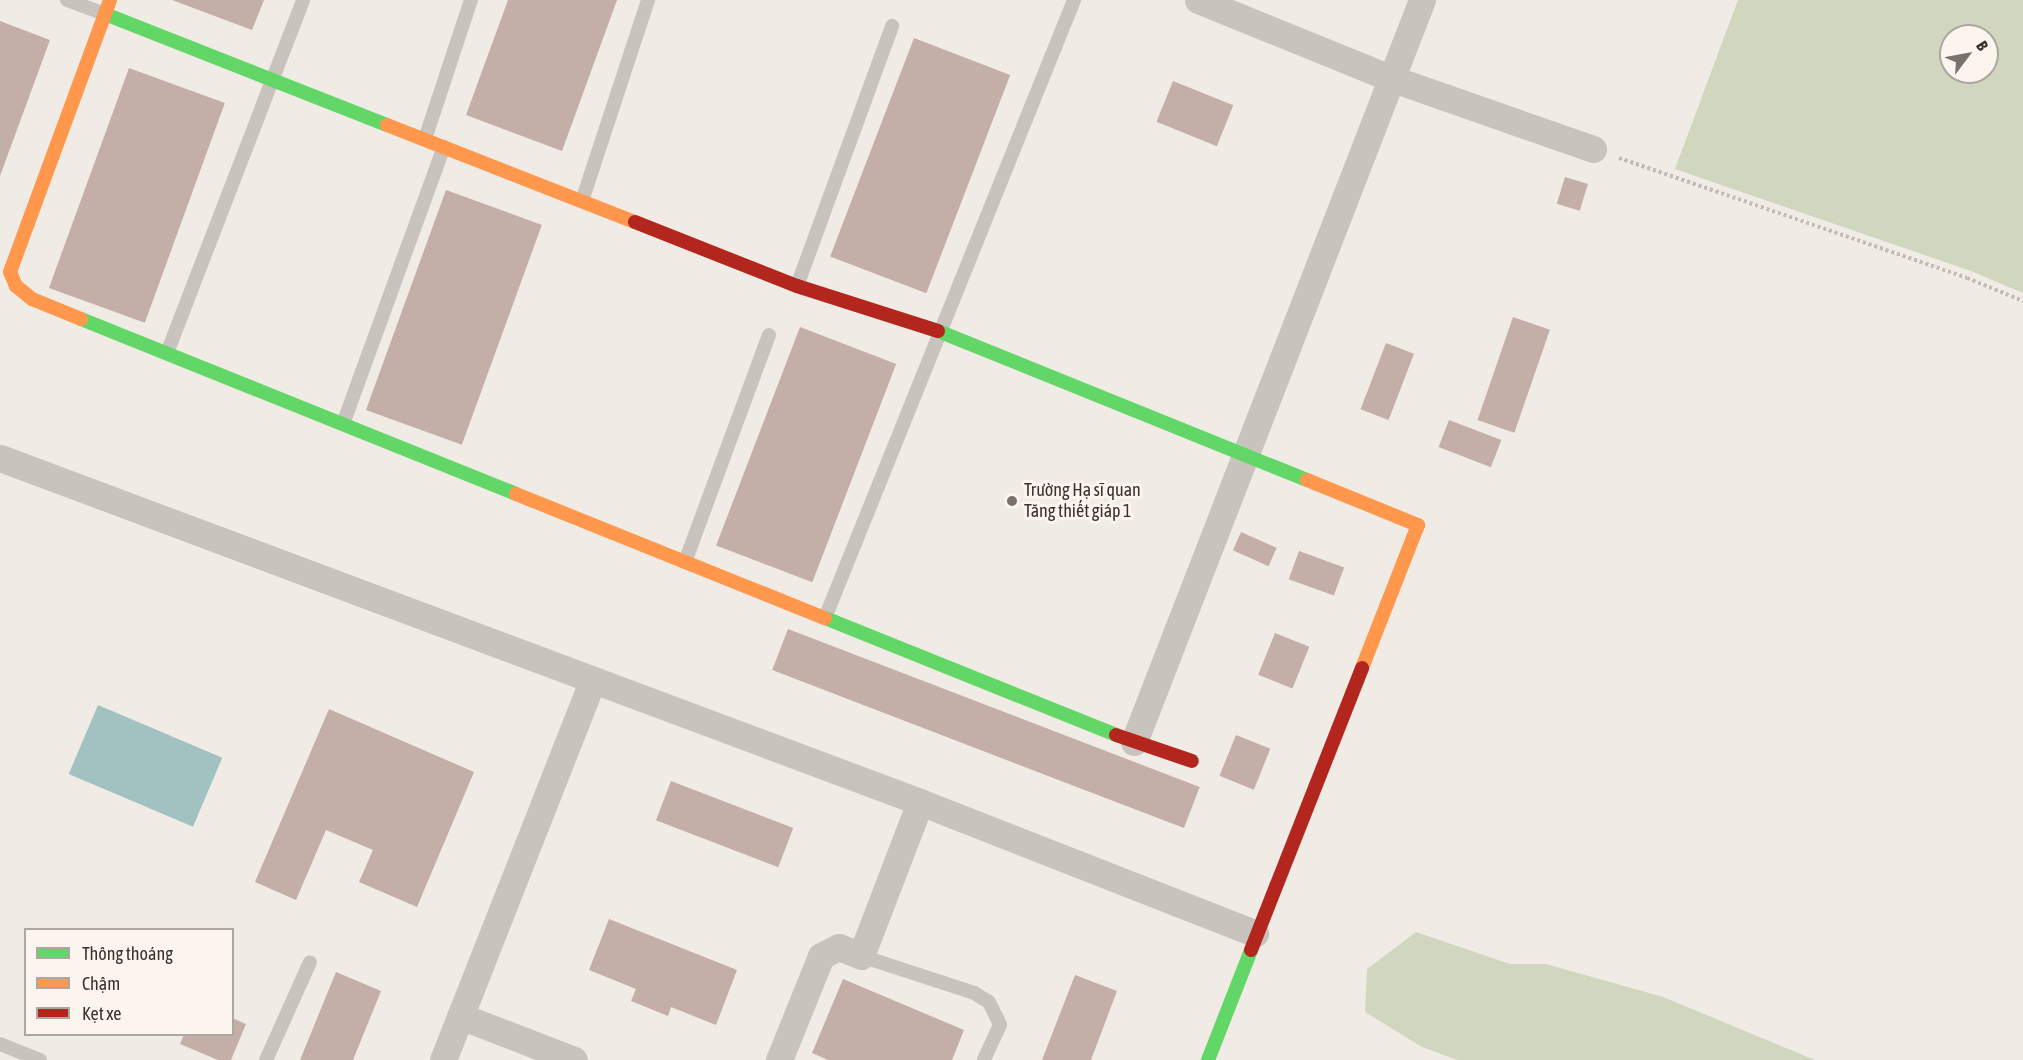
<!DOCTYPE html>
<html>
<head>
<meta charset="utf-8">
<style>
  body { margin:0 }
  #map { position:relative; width:2023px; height:1060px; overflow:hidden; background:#f0ebe5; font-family:"Asap Condensed",sans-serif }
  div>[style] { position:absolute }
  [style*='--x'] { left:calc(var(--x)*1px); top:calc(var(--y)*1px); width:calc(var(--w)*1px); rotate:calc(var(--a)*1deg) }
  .green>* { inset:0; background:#d1d6bf }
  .water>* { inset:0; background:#a1c2c1; transform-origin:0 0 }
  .building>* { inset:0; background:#c3afa7; transform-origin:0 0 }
  .path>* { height:4px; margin-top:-2px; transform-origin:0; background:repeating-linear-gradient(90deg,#c2bbb6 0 3px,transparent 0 6px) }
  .lane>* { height:14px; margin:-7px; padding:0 7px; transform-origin:7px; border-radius:7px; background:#c9c3be }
  .street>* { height:27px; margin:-13.5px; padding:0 13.5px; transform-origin:13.5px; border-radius:13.5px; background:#c9c3be }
  .fast>* { height:14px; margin:-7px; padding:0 7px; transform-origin:7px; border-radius:7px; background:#63d668 }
  .slow>* { height:14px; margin:-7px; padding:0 7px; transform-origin:7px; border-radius:7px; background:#ff974d }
  .jam>* { height:14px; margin:-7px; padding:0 7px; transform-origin:7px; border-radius:7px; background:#b3261e }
  .dots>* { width:16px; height:16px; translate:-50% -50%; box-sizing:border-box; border:3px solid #fbf5ee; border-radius:50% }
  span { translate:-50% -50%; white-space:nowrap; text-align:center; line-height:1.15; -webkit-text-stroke:6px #fbf5ee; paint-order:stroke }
  .poi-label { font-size:18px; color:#3b302b }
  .left { translate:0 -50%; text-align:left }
  .legend { position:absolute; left:24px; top:928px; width:210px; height:108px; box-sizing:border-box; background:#fbf5ee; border:2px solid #aea6a0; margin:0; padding:8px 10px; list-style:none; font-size:18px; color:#3b302b }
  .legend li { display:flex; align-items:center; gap:12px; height:30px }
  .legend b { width:30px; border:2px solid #aea6a0 }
  .north { position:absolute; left:1939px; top:24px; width:60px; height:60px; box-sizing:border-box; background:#fbf5ee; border:2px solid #aea6a0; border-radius:50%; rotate:58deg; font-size:16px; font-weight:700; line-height:24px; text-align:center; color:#3b302b }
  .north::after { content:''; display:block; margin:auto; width:21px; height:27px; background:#7a716c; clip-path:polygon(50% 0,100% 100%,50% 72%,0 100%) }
</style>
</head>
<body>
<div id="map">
  <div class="green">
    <div style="clip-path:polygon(evenodd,1738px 0,2023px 0,2023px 293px,1971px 271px,1675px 169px,1738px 0,1951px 36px,1987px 36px,1987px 72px,1951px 72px,1951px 36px)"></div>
    <div style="clip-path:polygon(1416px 932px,1510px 964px,1546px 964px,1663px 997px,1815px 1060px,1457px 1060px,1422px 1047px,1365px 1012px,1367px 969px)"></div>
  </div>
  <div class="water">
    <div style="left:98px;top:705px;width:135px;height:75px;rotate:23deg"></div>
  </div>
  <div class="building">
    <div style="clip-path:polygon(172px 0,264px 0,252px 30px)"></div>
    <div style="clip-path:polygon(508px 0,617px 0,562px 151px,466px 115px)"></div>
    <div style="clip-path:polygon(0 21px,50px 40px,0 176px)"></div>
    <div style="left:914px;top:38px;width:103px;height:234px;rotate:21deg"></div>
    <div style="left:129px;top:68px;width:102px;height:234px;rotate:20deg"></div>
    <div style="left:1173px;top:81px;width:65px;height:44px;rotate:22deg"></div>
    <div style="left:1565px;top:177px;width:24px;height:28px;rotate:17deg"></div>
    <div style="left:446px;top:190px;width:102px;height:234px;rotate:20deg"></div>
    <div style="left:1513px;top:317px;width:39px;height:109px;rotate:19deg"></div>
    <div style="left:800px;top:327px;width:103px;height:234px;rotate:21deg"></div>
    <div style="left:1386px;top:343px;width:30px;height:71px;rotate:21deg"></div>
    <div style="left:1449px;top:420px;width:56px;height:29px;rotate:21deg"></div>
    <div style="left:1241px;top:532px;width:39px;height:20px;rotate:24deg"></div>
    <div style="left:1299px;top:551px;width:48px;height:30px;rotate:20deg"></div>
    <div style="left:788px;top:629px;width:441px;height:44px;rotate:21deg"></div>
    <div style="left:1275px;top:633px;width:37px;height:45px;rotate:22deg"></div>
    <div style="clip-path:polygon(329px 709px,474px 772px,417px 907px,359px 882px,373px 850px,326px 830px,296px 900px,255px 882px)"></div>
    <div style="left:1236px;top:735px;width:37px;height:44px;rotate:22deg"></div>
    <div style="left:671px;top:781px;width:131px;height:42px;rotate:21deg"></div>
    <div style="clip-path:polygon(609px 919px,737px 970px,716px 1025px,671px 1007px,668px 1016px,631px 1001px,636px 989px,589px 970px)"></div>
    <div style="clip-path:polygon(336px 972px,381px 991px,353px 1060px,300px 1060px)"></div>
    <div style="clip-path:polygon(1075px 975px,1117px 991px,1091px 1060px,1042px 1060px)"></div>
    <div style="clip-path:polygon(843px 979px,964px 1030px,952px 1060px,828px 1060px,812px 1053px)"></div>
    <div style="clip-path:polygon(232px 1018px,246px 1024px,231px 1060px,218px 1060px,180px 1044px,184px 1034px,232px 1034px)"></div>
  </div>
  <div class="path">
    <div style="--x:1619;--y:158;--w:368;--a:19"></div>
    <div style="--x:1967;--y:278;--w:61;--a:22.3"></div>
  </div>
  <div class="lane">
    <div style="--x:67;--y:0;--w:40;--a:20.2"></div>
    <div style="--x:425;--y:139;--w:146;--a:-71.7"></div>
    <div style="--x:582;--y:201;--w:212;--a:-71.8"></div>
    <div style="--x:797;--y:286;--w:277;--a:-69.9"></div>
    <div style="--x:167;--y:353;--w:378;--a:-68.9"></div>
    <div style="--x:343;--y:424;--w:295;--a:-70"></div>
    <div style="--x:685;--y:562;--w:242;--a:-69.7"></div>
    <div style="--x:825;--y:618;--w:666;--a:-68.05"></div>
    <div style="--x:861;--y:956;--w:119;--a:18.1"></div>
    <div style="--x:974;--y:993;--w:17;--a:31"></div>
    <div style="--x:989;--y:1002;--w:25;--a:64"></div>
    <div style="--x:1000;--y:1025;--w:38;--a:115"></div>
    <div style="--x:0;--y:1044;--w:43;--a:21.8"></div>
    <div style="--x:266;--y:1060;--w:107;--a:-65.8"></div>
  </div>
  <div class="street">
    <div style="--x:1198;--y:0;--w:210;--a:22.1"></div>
    <div style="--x:1393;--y:79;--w:212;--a:19.3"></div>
    <div style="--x:0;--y:458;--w:982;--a:20.5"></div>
    <div style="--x:920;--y:802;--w:360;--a:21.4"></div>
    <div style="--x:1134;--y:742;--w:796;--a:-68.79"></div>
    <div style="--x:460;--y:1016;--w:122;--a:21.1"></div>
    <div style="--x:443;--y:1060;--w:409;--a:-68.5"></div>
    <div style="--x:779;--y:1060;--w:112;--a:-68"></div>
    <div style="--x:821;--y:956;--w:20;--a:-27"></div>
    <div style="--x:839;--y:947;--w:24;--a:22"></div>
    <div style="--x:861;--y:956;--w:165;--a:-69"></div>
  </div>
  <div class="fast">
    <div style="--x:105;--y:14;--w:303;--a:21.5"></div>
    <div style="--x:81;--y:319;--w:469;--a:21.9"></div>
    <div style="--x:938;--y:331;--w:398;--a:22"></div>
    <div style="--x:825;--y:618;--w:314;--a:21.9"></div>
    <div style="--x:1208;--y:1060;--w:118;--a:-68.6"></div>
  </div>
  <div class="slow">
    <div style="--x:387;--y:125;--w:266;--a:21.4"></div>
    <div style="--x:81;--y:319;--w:53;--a:-157.8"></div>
    <div style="--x:32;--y:299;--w:21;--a:-141"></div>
    <div style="--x:16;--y:286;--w:15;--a:-113"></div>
    <div style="--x:10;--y:272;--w:290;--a:-69.8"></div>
    <div style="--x:1307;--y:480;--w:120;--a:22.1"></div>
    <div style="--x:1418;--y:525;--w:154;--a:111.4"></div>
    <div style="--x:516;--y:494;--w:333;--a:21.9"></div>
  </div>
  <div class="jam">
    <div style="--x:635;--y:222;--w:174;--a:21.6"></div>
    <div style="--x:797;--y:286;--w:148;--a:17.7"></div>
    <div style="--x:1116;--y:735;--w:80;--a:18.9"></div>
    <div style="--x:1251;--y:950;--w:303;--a:-68.5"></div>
  </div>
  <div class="dots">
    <div style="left:1012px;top:501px;background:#7a716c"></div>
  </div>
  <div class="poi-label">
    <span class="left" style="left:1024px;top:501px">Trường Hạ sĩ quan<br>Tăng thiết giáp 1</span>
  </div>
  <ul class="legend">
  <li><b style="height:8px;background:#63d668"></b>Thông thoáng</li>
  <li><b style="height:8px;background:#ff974d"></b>Chậm</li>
  <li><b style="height:8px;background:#b3261e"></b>Kẹt xe</li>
  </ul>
  <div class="north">B</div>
</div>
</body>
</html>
